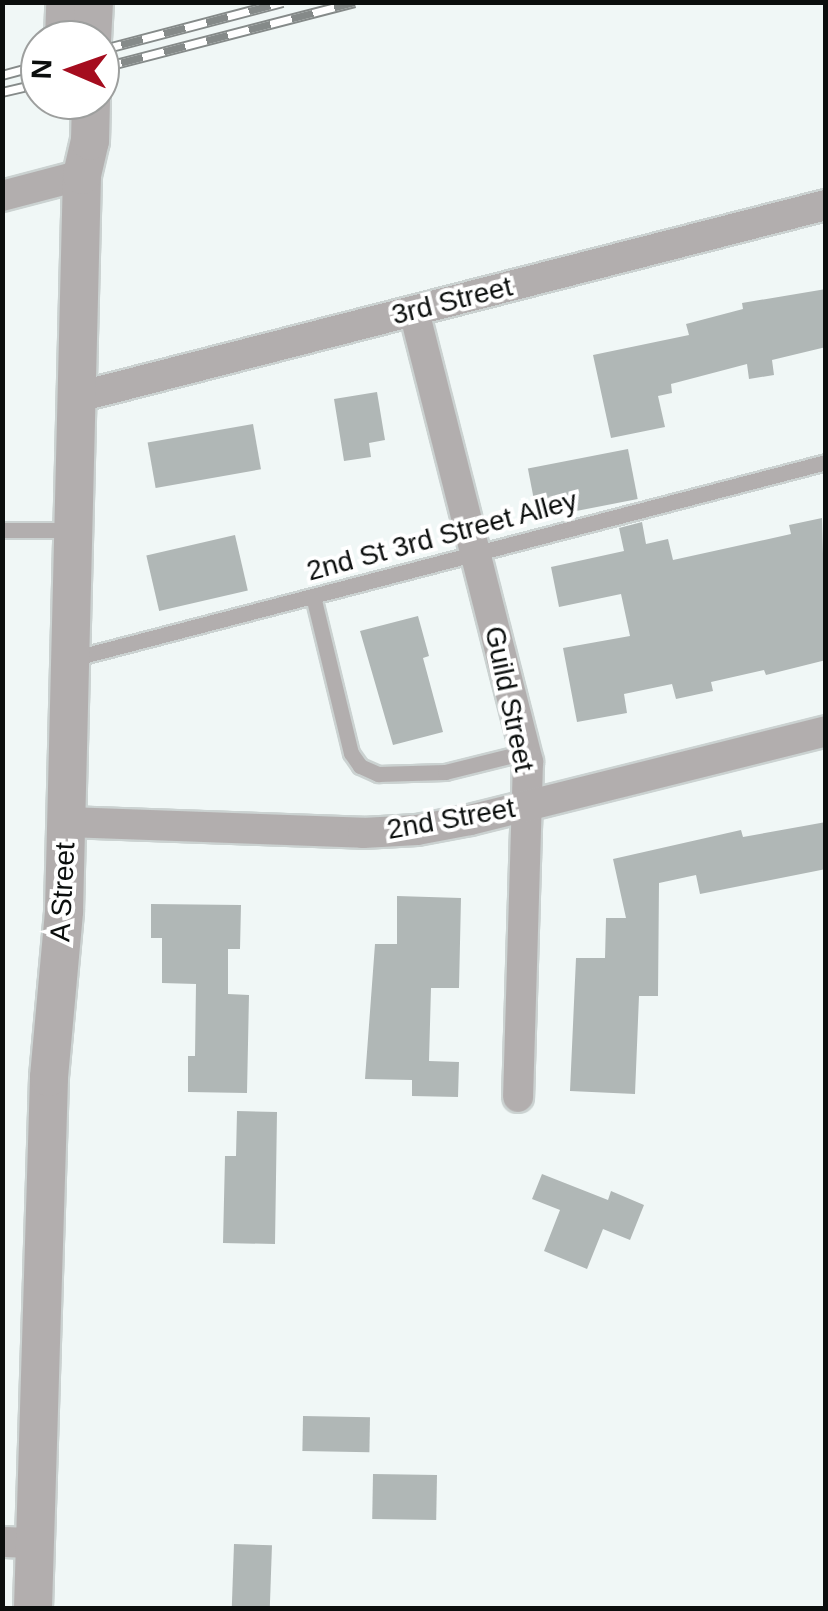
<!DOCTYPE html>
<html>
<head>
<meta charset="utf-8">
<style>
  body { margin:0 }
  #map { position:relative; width:828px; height:1611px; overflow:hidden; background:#f0f7f6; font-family:Helvetica,sans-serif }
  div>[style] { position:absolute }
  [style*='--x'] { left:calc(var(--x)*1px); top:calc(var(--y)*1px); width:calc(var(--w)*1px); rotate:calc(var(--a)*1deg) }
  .building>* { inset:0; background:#b0b7b6; transform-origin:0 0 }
  .roads { filter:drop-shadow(2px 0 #cbd2d1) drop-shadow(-2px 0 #cbd2d1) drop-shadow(0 2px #cbd2d1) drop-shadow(0 -2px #cbd2d1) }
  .service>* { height:15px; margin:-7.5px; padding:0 7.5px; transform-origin:7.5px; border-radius:7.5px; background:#b2aeae }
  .minor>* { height:30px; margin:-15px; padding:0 15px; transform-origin:15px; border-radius:15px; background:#b2aeae }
  .tertiary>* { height:38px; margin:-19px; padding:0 19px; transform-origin:19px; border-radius:19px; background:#b2aeae }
  .rail>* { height:11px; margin-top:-5.5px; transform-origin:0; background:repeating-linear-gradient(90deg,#fff 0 22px,#858a89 0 44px); box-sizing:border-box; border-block:2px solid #858a89 }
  span { translate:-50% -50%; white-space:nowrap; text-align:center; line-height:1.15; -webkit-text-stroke:8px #fff; paint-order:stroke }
  .street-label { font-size:28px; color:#0b0e0d }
  .frame { position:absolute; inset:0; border:5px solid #0b0e0d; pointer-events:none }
  .north { position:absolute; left:20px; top:20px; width:100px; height:100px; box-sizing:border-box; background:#fff; border:2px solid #9d9f9e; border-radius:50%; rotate:272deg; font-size:28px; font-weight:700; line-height:40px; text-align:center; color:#0b0e0d }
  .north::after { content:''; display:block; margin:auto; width:35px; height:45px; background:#a50d1f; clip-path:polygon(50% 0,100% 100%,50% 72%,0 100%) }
</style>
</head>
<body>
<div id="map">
  <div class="building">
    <div style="clip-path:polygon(826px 289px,826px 347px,772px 360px,774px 375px,749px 379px,747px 364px,671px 384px,672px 393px,658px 396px,665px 427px,611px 438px,593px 355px,689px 335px,686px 324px,743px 309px,742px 303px)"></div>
    <div style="clip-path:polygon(377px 392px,385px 440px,369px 443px,371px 457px,344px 461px,334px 399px)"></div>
    <div style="left:253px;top:424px;width:46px;height:107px;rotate:80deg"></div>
    <div style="left:628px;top:449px;width:51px;height:102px;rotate:79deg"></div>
    <div style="clip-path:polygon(822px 518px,826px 660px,766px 675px,764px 670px,711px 682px,713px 691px,676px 699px,672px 684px,624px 694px,627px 713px,577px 722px,563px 648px,630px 636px,621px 594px,559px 607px,551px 567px,624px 551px,619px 528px,642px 522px,646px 544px,668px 539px,673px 560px,791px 534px,789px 525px)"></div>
    <div style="left:235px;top:535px;width:57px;height:91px;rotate:77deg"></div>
    <div style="clip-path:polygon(418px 616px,429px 656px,423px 658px,443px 732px,393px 745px,360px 631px)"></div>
    <div style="clip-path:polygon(826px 822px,826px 869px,700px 894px,696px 875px,659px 883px,658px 996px,639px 996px,635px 1094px,570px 1091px,576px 958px,605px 958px,606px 918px,626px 918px,613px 859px,741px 830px,743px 837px)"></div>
    <div style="clip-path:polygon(397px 896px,461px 898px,459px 988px,431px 988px,429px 1061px,459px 1062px,458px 1097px,412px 1096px,412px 1080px,365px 1079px,375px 944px,397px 944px)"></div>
    <div style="clip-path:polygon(151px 904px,241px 905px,240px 949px,228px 949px,228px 994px,249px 995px,247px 1093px,188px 1092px,188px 1056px,195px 1056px,196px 984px,162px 983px,162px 938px,151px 938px)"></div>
    <div style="clip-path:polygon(237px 1111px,277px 1112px,275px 1244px,223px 1243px,225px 1156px,236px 1156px)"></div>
    <div style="clip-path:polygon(542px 1174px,608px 1200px,611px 1191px,644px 1205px,630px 1240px,603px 1229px,587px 1269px,544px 1251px,560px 1210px,532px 1199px)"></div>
    <div style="left:303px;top:1416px;width:67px;height:35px;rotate:1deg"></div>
    <div style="left:373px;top:1474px;width:64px;height:45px;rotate:1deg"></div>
    <div style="left:234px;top:1544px;width:38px;height:64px;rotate:2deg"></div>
  </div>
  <div class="roads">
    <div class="service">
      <div style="--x:2;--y:530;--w:72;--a:0"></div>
      <div style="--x:313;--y:596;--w:162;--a:76.4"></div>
      <div style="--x:351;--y:753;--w:16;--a:55"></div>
      <div style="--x:360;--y:766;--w:20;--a:24"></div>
      <div style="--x:378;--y:774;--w:67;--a:-1.7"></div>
      <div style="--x:445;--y:772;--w:82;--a:-14"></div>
      <div style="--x:71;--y:659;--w:780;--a:-14.62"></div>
    </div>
    <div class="minor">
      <div style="--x:2;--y:196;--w:83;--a:-14.7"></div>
      <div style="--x:414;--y:311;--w:465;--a:75.8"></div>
      <div style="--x:528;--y:762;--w:335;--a:91.7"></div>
      <div style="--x:78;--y:397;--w:772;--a:-14.4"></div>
      <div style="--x:67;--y:822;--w:296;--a:2.1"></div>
      <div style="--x:363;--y:833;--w:54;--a:-3.2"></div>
      <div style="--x:417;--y:830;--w:54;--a:-10.7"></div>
      <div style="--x:470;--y:820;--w:367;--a:-14"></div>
      <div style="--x:2;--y:1542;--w:33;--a:2"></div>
    </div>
    <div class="tertiary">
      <div style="--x:64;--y:40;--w:38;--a:-88"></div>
      <div style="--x:92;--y:40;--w:38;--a:-87"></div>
      <div style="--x:33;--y:1608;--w:531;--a:-88.27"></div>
      <div style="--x:49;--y:1077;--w:167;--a:-84.8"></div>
      <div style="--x:64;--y:911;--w:736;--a:-88.6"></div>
      <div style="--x:82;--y:175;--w:35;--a:-77"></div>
      <div style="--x:90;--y:141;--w:41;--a:-88.6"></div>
    </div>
  </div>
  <div class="rail">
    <div style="--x:100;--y:50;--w:189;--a:-14.7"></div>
    <div style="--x:100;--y:68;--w:263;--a:-14.5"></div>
    <div style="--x:2;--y:75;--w:39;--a:-15"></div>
    <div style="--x:2;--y:92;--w:39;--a:-13"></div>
  </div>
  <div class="street-label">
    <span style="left:452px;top:301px;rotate:-14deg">3rd Street</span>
    <span style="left:442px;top:536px;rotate:-15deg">2nd St 3rd Street Alley</span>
    <span style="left:509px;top:699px;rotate:78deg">Guild Street</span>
    <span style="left:451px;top:819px;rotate:-10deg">2nd Street</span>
    <span style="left:63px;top:892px;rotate:-87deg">A Street</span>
  </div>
  <div class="frame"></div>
  <div class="north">N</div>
</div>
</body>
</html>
